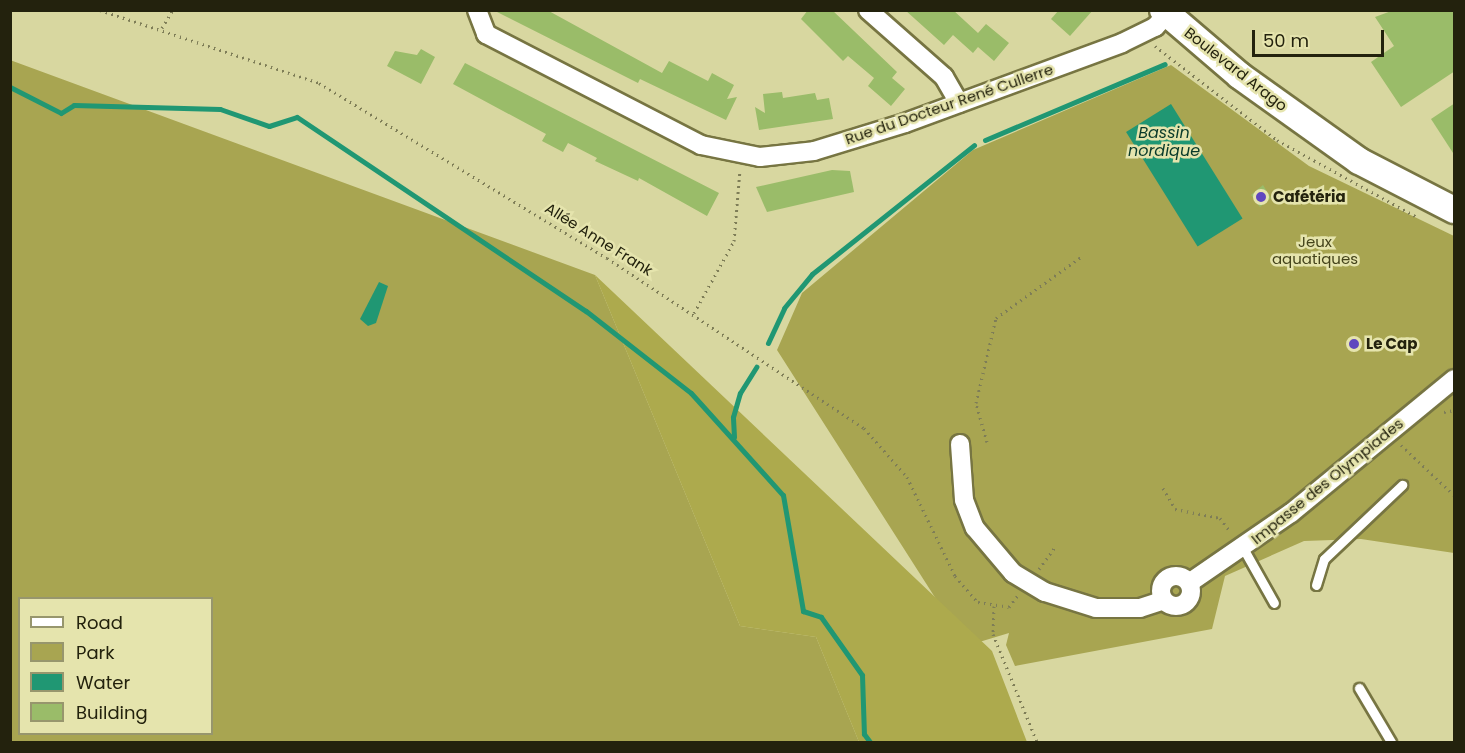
<!DOCTYPE html>
<html>
<head>
<meta charset="utf-8">
<style>
  body { margin:0 }
  #map { position:relative; width:1465px; height:753px; overflow:hidden; background:#d8d7a0; font-family:Poppins,sans-serif }
  div>[style] { position:absolute }
  [style*='--x'] { left:calc(var(--x)*1px); top:calc(var(--y)*1px); width:calc(var(--w)*1px); rotate:calc(var(--a)*1deg) }
  .green>* { inset:0; background:#a8a551 }
  .forest>* { inset:0; background:#adaa4d }
  .water>* { inset:0; background:#209773; transform-origin:0 0 }
  .stream>* { height:5px; margin:-2.5px; padding:0 2.5px; transform-origin:2.5px; border-radius:2.5px; background:#209773 }
  .building>* { inset:0; background:#9abc69 }
  .path>* { height:3px; margin-top:-1.5px; transform-origin:0; background:repeating-linear-gradient(90deg,#7e7d57 0 1.5px,transparent 0 6px) }
  .roads { filter:drop-shadow(2px 0 #777542) drop-shadow(-2px 0 #777542) drop-shadow(0 2px #777542) drop-shadow(0 -2px #777542) }
  .service>* { height:9px; margin:-4.5px; padding:0 4.5px; transform-origin:4.5px; border-radius:4.5px; background:#fff }
  .minor>* { height:18px; margin:-9px; padding:0 9px; transform-origin:9px; border-radius:9px; background:#fff }
  .minor>.ring { margin:-9px; padding:0; box-sizing:content-box; background:none; border:18px solid #fff; border-radius:50% }
  .secondary>* { height:26px; margin:-13px; padding:0 13px; transform-origin:13px; border-radius:13px; background:#fff }
  .dots>* { width:16px; height:16px; translate:-50% -50%; box-sizing:border-box; border:3px solid #e5e4ad; border-radius:50% }
  span { translate:-50% -50%; white-space:nowrap; text-align:center; line-height:1.15; -webkit-text-stroke:5px #e5e4ad; paint-order:stroke }
  .street-label { font-size:15px; color:#23220d }
  .poi-label { font-size:15px; color:#23220d; font-weight:700 }
  .left { translate:0 -50%; text-align:left }
  .park-label { font-size:15px; color:#44431b }
  .water-label { font-size:16px; color:#083a2a; font-style:italic }
  .frame { position:absolute; inset:0; border:12px solid #23220d; pointer-events:none }
  .legend { position:absolute; left:18px; top:597px; width:195px; height:138px; box-sizing:border-box; background:#e5e4ad; border:2px solid #97966d; margin:0; padding:8px 10px; list-style:none; font-size:18px; color:#23220d }
  .legend li { display:flex; align-items:center; gap:12px; height:30px }
  .legend b { width:30px; border:2px solid #97966d }
  .scale { position:absolute; left:1252px; top:30px; width:132px; height:27px; box-sizing:border-box; border:3px solid #23220d; border-top:0; padding-left:8px; font-size:18px; line-height:21px; white-space:nowrap; color:#23220d; -webkit-text-stroke:4px #e5e4ad; paint-order:stroke }
</style>
</head>
<body>
<div id="map">
  <div class="green">
    <div style="clip-path:polygon(evenodd,10px 60px,595px 275px,740px 626px,816px 637px,859px 742px,11px 742px,10px 60px,20px 598px,212px 598px,212px 734px,20px 734px,20px 598px)"></div>
    <div style="clip-path:polygon(1171px 65px,1309px 166px,1454px 236px,1454px 553px,1361px 539px,1304px 541px,1225px 576px,1212px 629px,1015px 666px,1006px 645px,1009px 633px,966px 646px,777px 350px,802px 293px,973px 150px)"></div>
  </div>
  <div class="forest">
    <div style="clip-path:polygon(595px 275px,992px 651px,1027px 742px,859px 742px,816px 637px,740px 626px)"></div>
  </div>
  <div class="water">
    <div style="left:1171px;top:104px;width:135px;height:53px;rotate:58deg"></div>
    <div style="clip-path:polygon(379px 282px,388px 286px,376px 323px,368px 326px,360px 319px)"></div>
  </div>
  <div class="stream">
    <div style="--x:10;--y:87;--w:57;--a:27"></div>
    <div style="--x:61;--y:113;--w:15;--a:-32"></div>
    <div style="--x:74;--y:105;--w:146;--a:1.6"></div>
    <div style="--x:220;--y:109;--w:52;--a:19.1"></div>
    <div style="--x:269;--y:126;--w:29;--a:-18"></div>
    <div style="--x:297;--y:117;--w:348;--a:33.9"></div>
    <div style="--x:586;--y:311;--w:133;--a:38"></div>
    <div style="--x:691;--y:393;--w:137;--a:48"></div>
    <div style="--x:783;--y:495;--w:118;--a:80.2"></div>
    <div style="--x:803;--y:611;--w:19;--a:18"></div>
    <div style="--x:821;--y:617;--w:71;--a:54.7"></div>
    <div style="--x:862;--y:675;--w:59;--a:88.1"></div>
    <div style="--x:864;--y:734;--w:10;--a:53"></div>
    <div style="--x:985;--y:140;--w:195;--a:-22.9"></div>
    <div style="--x:768;--y:343;--w:38;--a:-65"></div>
    <div style="--x:784;--y:308;--w:44;--a:-50.5"></div>
    <div style="--x:812;--y:274;--w:207;--a:-38.5"></div>
    <div style="--x:734;--y:437;--w:20;--a:-93"></div>
    <div style="--x:733;--y:417;--w:25;--a:-74"></div>
    <div style="--x:740;--y:393;--w:31;--a:-58"></div>
  </div>
  <div class="building">
    <div style="clip-path:polygon(493px 10px,547px 10px,662px 73px,669px 61px,708px 81px,712px 73px,734px 85px,727px 99px,737px 97px,726px 120px,640px 79px,638px 83px)"></div>
    <div style="clip-path:polygon(808px 10px,832px 10px,897px 72px,892px 78px,905px 89px,891px 106px,868px 86px,874px 78px,848px 56px,843px 61px,801px 19px)"></div>
    <div style="clip-path:polygon(905px 10px,953px 10px,978px 33px,986px 24px,1009px 43px,994px 61px,978px 47px,973px 53px,953px 35px,944px 45px)"></div>
    <div style="clip-path:polygon(1059px 10px,1093px 10px,1070px 36px,1051px 19px)"></div>
    <div style="clip-path:polygon(1394px 10px,1455px 10px,1455px 71px,1401px 107px,1371px 62px,1394px 46px,1375px 17px)"></div>
    <div style="clip-path:polygon(421px 49px,435px 57px,421px 84px,387px 66px,395px 51px,417px 55px)"></div>
    <div style="clip-path:polygon(465px 63px,719px 193px,707px 216px,639px 178px,638px 181px,595px 161px,597px 158px,568px 143px,563px 152px,542px 141px,546px 134px,453px 84px)"></div>
    <div style="clip-path:polygon(782px 92px,783px 98px,815px 93px,817px 100px,829px 98px,833px 119px,759px 130px,755px 107px,765px 113px,763px 94px)"></div>
    <div style="clip-path:polygon(1455px 103px,1455px 156px,1431px 119px)"></div>
    <div style="clip-path:polygon(832px 170px,850px 171px,854px 192px,767px 212px,756px 187px)"></div>
    <div style="clip-path:polygon(1263px 185px,1271px 198px,1260px 207px,1251px 195px)"></div>
  </div>
  <div class="path">
    <div style="--x:100;--y:10;--w:231;--a:18.4"></div>
    <div style="--x:319;--y:83;--w:337;--a:31.3"></div>
    <div style="--x:607;--y:258;--w:308;--a:33.5"></div>
    <div style="--x:864;--y:428;--w:65;--a:48.7"></div>
    <div style="--x:907;--y:477;--w:110;--a:64.1"></div>
    <div style="--x:955;--y:576;--w:35;--a:49"></div>
    <div style="--x:978;--y:602;--w:31;--a:9"></div>
    <div style="--x:1009;--y:607;--w:15;--a:-53"></div>
    <div style="--x:162;--y:28;--w:21;--a:-59"></div>
    <div style="--x:1155;--y:46;--w:154;--a:37.6"></div>
    <div style="--x:1277;--y:140;--w:160;--a:28.8"></div>
    <div style="--x:694;--y:313;--w:82;--a:-60.9"></div>
    <div style="--x:734;--y:241;--w:71;--a:-85.2"></div>
    <div style="--x:1444;--y:412;--w:10;--a:-11"></div>
    <div style="--x:987;--y:442;--w:41;--a:-105.8"></div>
    <div style="--x:976;--y:403;--w:87;--a:-76.8"></div>
    <div style="--x:996;--y:318;--w:105;--a:-35.7"></div>
    <div style="--x:1401;--y:445;--w:73;--a:43.3"></div>
    <div style="--x:1163;--y:488;--w:24;--a:60"></div>
    <div style="--x:1175;--y:509;--w:46;--a:11.3"></div>
    <div style="--x:1220;--y:518;--w:15;--a:53"></div>
    <div style="--x:1039;--y:569;--w:29;--a:-54"></div>
    <div style="--x:994;--y:606;--w:28;--a:92"></div>
    <div style="--x:993;--y:634;--w:117;--a:67.8"></div>
  </div>
  <div class="roads">
    <div class="service">
      <div style="--x:1243;--y:548;--w:63;--a:60.6"></div>
      <div style="--x:1316;--y:585;--w:27;--a:-73"></div>
      <div style="--x:1324;--y:559;--w:108;--a:-43.5"></div>
      <div style="--x:1359;--y:688;--w:63;--a:59.3"></div>
    </div>
    <div class="minor">
      <div style="--x:477;--y:10;--w:26;--a:69"></div>
      <div style="--x:486;--y:34;--w:242;--a:27.3"></div>
      <div style="--x:701;--y:145;--w:60;--a:11.5"></div>
      <div style="--x:760;--y:157;--w:54;--a:-6.3"></div>
      <div style="--x:814;--y:151;--w:95;--a:-17.1"></div>
      <div style="--x:905;--y:123;--w:231;--a:-20.2"></div>
      <div style="--x:1122;--y:43;--w:37;--a:-26"></div>
      <div style="--x:1155;--y:27;--w:18;--a:-47"></div>
      <div style="--x:868;--y:10;--w:101;--a:41.4"></div>
      <div style="--x:944;--y:77;--w:30;--a:60"></div>
      <div style="--x:960;--y:444;--w:56;--a:85.9"></div>
      <div style="--x:964;--y:500;--w:30;--a:69"></div>
      <div style="--x:975;--y:528;--w:59;--a:49.8"></div>
      <div style="--x:1013;--y:573;--w:37;--a:31"></div>
      <div style="--x:1045;--y:592;--w:53;--a:17.4"></div>
      <div style="--x:1096;--y:608;--w:44;--a:0"></div>
      <div style="--x:1140;--y:608;--w:25;--a:-18"></div>
      <div class="ring" style="left:1161px;top:576px;width:12px;height:12px"></div>
      <div style="--x:1189;--y:583;--w:124;--a:-34.5"></div>
      <div style="--x:1291;--y:513;--w:211;--a:-39.4"></div>
    </div>
    <div class="secondary">
      <div style="--x:1163;--y:10;--w:101;--a:40.6"></div>
      <div style="--x:1240;--y:76;--w:146;--a:35.5"></div>
      <div style="--x:1359;--y:161;--w:107;--a:27.3"></div>
    </div>
  </div>
  <div class="dots">
    <div style="left:1261px;top:197px;background:#5f47bf"></div>
    <div style="left:1354px;top:344px;background:#5f47bf"></div>
  </div>
  <div class="street-label">
    <span style="left:1236px;top:69px;rotate:38deg">Boulevard Arago</span>
    <span style="left:949px;top:104px;rotate:-19deg">Rue du Docteur René Cullerre</span>
    <span style="left:599px;top:239px;rotate:32deg">Allée Anne Frank</span>
    <span style="left:1327px;top:481px;rotate:-39deg">Impasse des Olympiades</span>
  </div>
  <div class="poi-label">
    <span class="left" style="left:1273px;top:197px">Cafétéria</span>
    <span class="left" style="left:1366px;top:344px">Le Cap</span>
  </div>
  <div class="park-label">
    <span style="left:1315px;top:250px">Jeux<br>aquatiques</span>
  </div>
  <div class="water-label">
    <span style="left:1164px;top:142px">Bassin<br>nordique</span>
  </div>
  <div class="frame"></div>
  <ul class="legend">
  <li><b style="height:8px;background:#fff"></b>Road</li>
  <li><b style="height:16px;background:#a8a551"></b>Park</li>
  <li><b style="height:16px;background:#209773"></b>Water</li>
  <li><b style="height:16px;background:#9abc69"></b>Building</li>
  </ul>
  <div class="scale">50 m</div>
</div>
</body>
</html>
